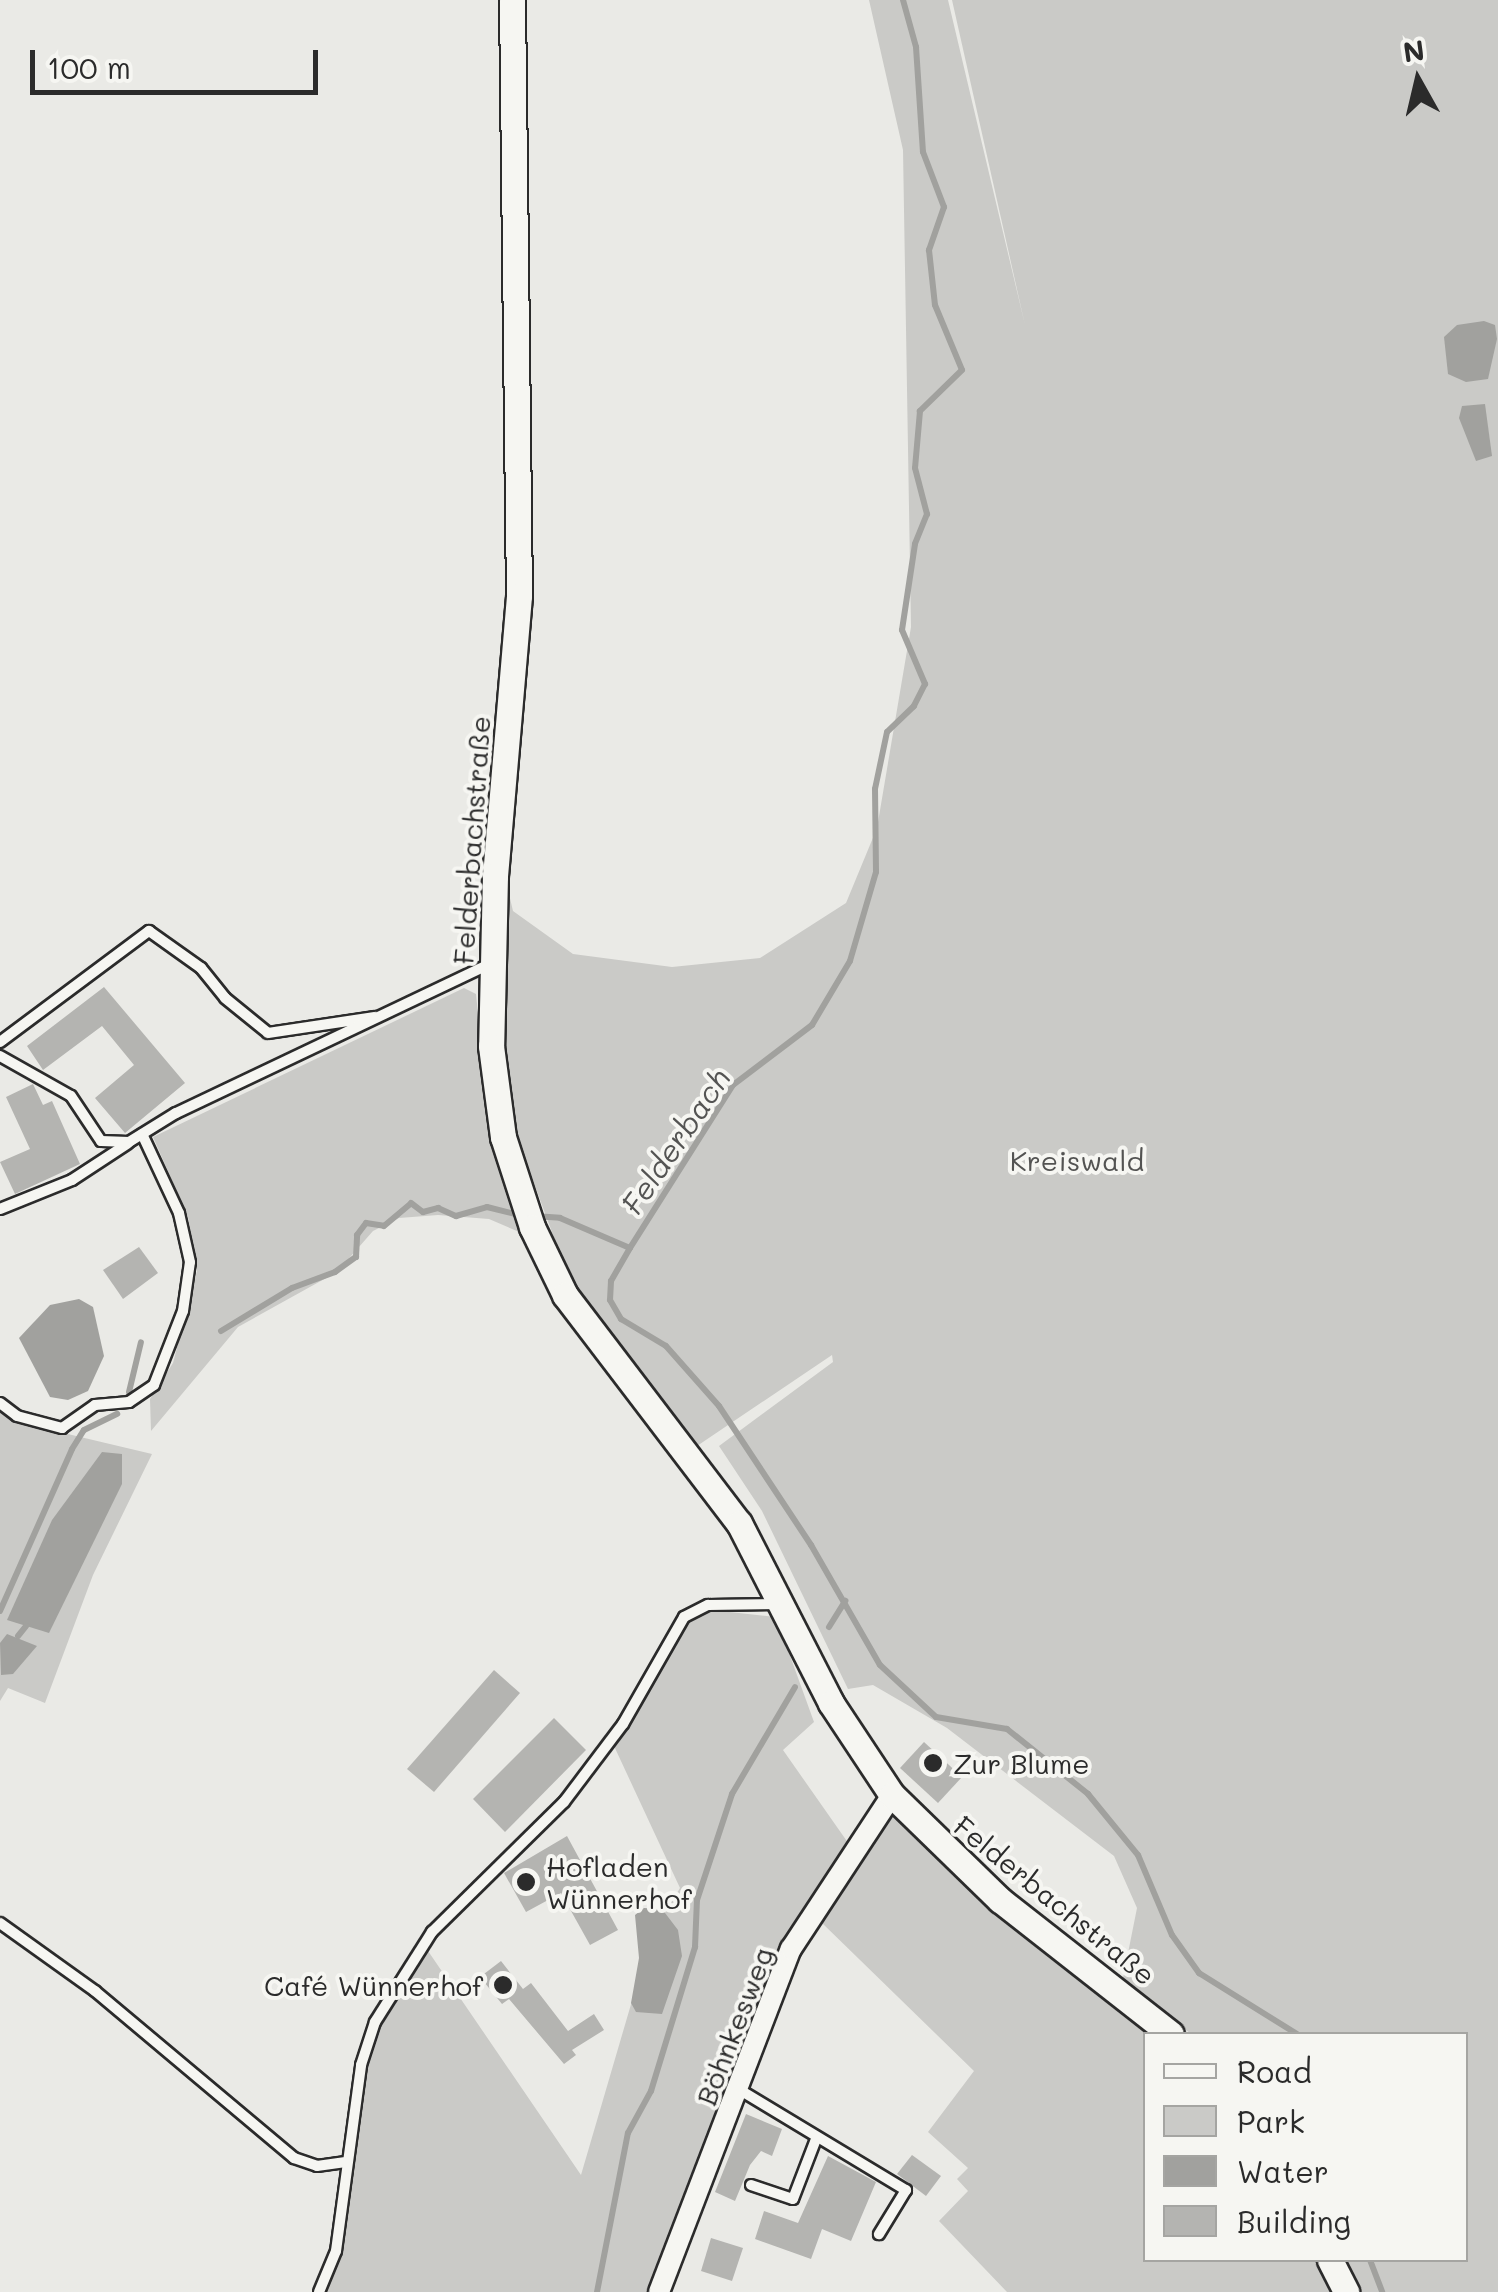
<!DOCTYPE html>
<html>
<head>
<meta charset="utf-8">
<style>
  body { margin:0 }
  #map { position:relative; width:1498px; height:2292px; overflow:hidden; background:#eaeae6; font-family:Mali,sans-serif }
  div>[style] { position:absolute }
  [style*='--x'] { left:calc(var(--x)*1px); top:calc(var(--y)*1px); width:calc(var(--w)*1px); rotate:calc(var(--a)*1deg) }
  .green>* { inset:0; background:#cacac7 }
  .water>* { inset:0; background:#a1a19e }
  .stream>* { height:6px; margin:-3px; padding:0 3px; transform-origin:3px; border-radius:3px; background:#a1a19e }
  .building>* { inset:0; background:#b4b4b1 }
  .roads { filter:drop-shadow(2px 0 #2b2b2b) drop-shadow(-2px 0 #2b2b2b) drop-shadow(0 2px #2b2b2b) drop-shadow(0 -2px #2b2b2b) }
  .service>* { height:10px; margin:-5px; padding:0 5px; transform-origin:5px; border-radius:5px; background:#f6f6f2 }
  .minor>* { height:20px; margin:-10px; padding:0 10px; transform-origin:10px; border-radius:10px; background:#f6f6f2 }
  .tertiary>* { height:25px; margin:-12.5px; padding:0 12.5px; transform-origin:12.5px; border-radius:12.5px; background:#f6f6f2 }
  .dots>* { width:28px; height:28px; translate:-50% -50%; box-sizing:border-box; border:5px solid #f6f6f2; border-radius:50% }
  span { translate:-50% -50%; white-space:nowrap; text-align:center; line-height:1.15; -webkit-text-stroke:8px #f6f6f2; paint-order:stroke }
  .street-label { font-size:28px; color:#2b2b2b }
  .park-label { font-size:28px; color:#535352 }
  .poi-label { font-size:28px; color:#2b2b2b }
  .left { translate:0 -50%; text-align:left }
  .right { translate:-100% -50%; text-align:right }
  .water-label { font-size:30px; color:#545453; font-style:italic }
  .legend { position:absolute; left:1143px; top:2032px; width:325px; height:230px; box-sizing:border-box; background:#f6f6f2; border:2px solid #a5a5a2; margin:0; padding:12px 18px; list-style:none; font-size:30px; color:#2b2b2b }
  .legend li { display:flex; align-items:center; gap:20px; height:50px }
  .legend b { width:50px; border:2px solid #a5a5a2 }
  .north { position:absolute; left:1368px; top:30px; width:100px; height:100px; -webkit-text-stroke:8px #f6f6f2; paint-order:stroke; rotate:352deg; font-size:28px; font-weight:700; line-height:40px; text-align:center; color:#2b2b2b }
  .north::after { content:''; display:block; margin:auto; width:35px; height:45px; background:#2b2b2b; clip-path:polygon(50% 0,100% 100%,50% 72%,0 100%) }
  .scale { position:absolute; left:30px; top:50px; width:288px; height:45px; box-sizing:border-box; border:5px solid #2b2b2b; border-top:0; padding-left:12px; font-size:30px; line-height:35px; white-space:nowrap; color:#2b2b2b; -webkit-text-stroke:8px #f6f6f2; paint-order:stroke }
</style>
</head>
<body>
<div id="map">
  <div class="green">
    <i style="clip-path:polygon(869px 0,948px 0,1025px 325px,952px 0,1498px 0,1498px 2292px,1355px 2292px,1341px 2260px,1466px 2260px,1466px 2034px,1191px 2034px,1123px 1978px,1137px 1908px,1114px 1856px,947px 1728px,873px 1685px,848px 1689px,762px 1511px,719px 1446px,833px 1362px,832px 1355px,697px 1446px,576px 1297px,515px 1132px,501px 1050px,504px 873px,513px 911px,573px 954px,672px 967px,760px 958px,846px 903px,877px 828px,911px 627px,903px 150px)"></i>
    <i style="clip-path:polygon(464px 988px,476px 994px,486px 1090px,524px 1234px,489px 1219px,438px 1215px,399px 1218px,373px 1231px,337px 1272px,238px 1327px,151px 1431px,150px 1399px,173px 1363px,197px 1271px,188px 1217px,153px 1137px)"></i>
    <i style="clip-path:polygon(0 1411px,13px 1421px,152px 1454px,93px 1575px,45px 1703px,8px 1688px,0 1701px)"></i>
    <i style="clip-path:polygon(711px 1610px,776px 1617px,814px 1722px,783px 1750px,851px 1847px,787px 1949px,651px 2292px,325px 2292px,347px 2222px,365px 2065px,383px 2019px,426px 1948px,581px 2175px,651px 1936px,680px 1888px,614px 1746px,690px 1618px)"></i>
    <i style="clip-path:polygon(891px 1815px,1016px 1926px,1158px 2034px,1146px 2034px,1146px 2260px,1316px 2260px,1331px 2292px,1007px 2292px,939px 2221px,968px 2191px,957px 2179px,968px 2168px,928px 2132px,974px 2071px,821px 1922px)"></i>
  </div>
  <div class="water">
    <i style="clip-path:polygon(1484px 321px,1495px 325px,1497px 339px,1488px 379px,1466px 382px,1448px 374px,1444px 337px,1457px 325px)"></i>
    <i style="clip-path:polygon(1485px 404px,1492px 456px,1476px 461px,1459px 418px,1462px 406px)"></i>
    <i style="clip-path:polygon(79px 1299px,93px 1307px,104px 1356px,88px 1391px,68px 1400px,50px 1397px,19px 1338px,50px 1305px)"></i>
    <i style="clip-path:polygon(102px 1452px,122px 1454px,122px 1484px,49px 1633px,7px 1620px,52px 1520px)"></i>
    <i style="clip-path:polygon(7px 1634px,37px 1646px,13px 1674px,1px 1675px,0 1643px)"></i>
    <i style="clip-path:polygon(644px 1908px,662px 1909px,678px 1930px,682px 1956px,662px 2014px,636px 2012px,631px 2003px,639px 1958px,635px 1915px)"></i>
  </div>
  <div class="stream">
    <i style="--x:903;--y:0;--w:49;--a:74.5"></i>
    <i style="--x:916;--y:47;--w:105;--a:86.2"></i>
    <i style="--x:923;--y:152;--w:59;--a:69.1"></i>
    <i style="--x:944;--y:207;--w:46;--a:109.2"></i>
    <i style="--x:929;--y:250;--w:55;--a:83.8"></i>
    <i style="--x:935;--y:305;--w:70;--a:67.4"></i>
    <i style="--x:962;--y:370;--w:59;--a:135.7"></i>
    <i style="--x:920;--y:411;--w:57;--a:95"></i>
    <i style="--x:915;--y:468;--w:48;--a:75.4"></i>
    <i style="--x:927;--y:514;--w:32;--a:112"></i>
    <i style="--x:915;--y:544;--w:87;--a:98.6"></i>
    <i style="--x:902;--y:630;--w:59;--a:66.9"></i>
    <i style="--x:925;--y:684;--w:25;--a:117"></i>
    <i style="--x:914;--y:706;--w:37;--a:136"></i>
    <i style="--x:887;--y:732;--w:58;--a:101.9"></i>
    <i style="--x:875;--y:789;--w:83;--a:89.3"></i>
    <i style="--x:876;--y:872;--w:93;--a:106.3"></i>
    <i style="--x:850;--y:961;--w:74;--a:120.7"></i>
    <i style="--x:812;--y:1025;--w:99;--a:142.8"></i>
    <i style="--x:733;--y:1085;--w:193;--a:122.3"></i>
    <i style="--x:630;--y:1248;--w:38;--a:120"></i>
    <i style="--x:611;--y:1281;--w:19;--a:93"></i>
    <i style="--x:610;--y:1300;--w:22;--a:60"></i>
    <i style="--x:621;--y:1319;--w:52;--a:31"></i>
    <i style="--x:666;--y:1346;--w:80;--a:48.5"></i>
    <i style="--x:719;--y:1406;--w:167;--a:56.5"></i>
    <i style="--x:811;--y:1545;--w:138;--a:60.1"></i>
    <i style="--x:880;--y:1665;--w:76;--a:42.9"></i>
    <i style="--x:936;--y:1717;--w:72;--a:9.6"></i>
    <i style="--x:1007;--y:1729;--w:104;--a:38.7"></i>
    <i style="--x:1088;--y:1794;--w:79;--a:50.7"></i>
    <i style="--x:1138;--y:1855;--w:87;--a:67"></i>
    <i style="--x:1172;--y:1935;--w:47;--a:54.6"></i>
    <i style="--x:1199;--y:1973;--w:115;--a:31.9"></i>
    <i style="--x:534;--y:1216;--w:26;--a:4"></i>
    <i style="--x:560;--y:1218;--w:76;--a:23.2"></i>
    <i style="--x:221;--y:1331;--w:83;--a:-31.2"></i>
    <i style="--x:292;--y:1288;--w:46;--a:-20.4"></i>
    <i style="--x:335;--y:1272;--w:26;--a:-36"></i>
    <i style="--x:356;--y:1257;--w:22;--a:-87"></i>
    <i style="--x:357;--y:1235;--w:15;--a:-53"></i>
    <i style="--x:366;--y:1223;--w:18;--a:9"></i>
    <i style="--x:384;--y:1226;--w:35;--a:-40"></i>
    <i style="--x:411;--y:1203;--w:15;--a:37"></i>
    <i style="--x:423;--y:1212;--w:16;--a:-15"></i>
    <i style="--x:438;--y:1208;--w:20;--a:24"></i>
    <i style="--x:456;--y:1216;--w:32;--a:-16"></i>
    <i style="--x:487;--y:1207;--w:36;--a:14"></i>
    <i style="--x:129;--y:1392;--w:51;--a:-76.5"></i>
    <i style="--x:0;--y:1611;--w:177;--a:-66"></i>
    <i style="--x:72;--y:1449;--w:22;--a:-58"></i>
    <i style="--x:84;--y:1430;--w:37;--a:-26"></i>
    <i style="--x:829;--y:1627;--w:31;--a:-58"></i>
    <i style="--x:18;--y:1636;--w:13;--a:-51"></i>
    <i style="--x:1370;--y:2260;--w:34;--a:69"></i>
    <i style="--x:597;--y:2292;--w:162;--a:-79"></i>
    <i style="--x:628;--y:2133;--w:48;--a:-61.3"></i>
    <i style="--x:651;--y:2091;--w:151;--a:-73"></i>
    <i style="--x:695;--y:1947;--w:47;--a:-87.6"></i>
    <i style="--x:697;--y:1900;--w:112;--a:-71.7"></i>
    <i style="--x:732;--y:1794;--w:124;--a:-59.5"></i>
  </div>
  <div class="building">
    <i style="clip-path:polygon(104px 987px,185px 1083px,125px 1133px,95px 1098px,134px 1065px,102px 1026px,43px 1070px,27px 1046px)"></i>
    <i style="clip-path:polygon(33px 1084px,43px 1105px,52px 1101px,80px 1164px,15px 1194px,0 1162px,30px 1149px,6px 1097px)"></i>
    <i style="clip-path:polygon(139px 1247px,158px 1273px,123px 1299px,103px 1270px)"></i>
    <i style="clip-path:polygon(494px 1670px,520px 1693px,434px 1792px,407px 1769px)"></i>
    <i style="clip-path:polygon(554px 1718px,586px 1750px,505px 1832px,473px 1799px)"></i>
    <i style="clip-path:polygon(924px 1742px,962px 1777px,938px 1803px,900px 1768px)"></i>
    <i style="clip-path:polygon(567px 1836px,618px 1930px,590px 1945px,561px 1893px,526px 1912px,504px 1873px)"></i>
    <i style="clip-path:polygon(501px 1961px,523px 1989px,531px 1983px,568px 2031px,594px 2014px,604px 2030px,572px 2050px,576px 2055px,564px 2064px,509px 1999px,502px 2004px,480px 1977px)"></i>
    <i style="clip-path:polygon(746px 2114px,782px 2129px,772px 2156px,761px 2151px,750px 2165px,735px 2201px,715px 2192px)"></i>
    <i style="clip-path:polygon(912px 2155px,941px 2176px,926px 2196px,897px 2174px)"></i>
    <i style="clip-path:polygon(828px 2156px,876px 2182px,851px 2241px,822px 2229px,811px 2259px,755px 2239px,764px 2211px,798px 2223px)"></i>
    <i style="clip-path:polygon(711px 2238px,743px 2248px,732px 2281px,701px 2271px)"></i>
  </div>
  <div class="roads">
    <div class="service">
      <i style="--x:0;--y:1042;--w:186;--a:-36.7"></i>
      <i style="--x:149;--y:931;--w:64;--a:35.4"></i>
      <i style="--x:201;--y:968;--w:38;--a:51"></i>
      <i style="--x:225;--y:998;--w:55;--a:39.1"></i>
      <i style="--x:268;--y:1033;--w:108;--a:-8.5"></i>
      <i style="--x:0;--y:1056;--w:81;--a:29.4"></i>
      <i style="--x:71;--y:1096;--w:54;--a:56.3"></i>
      <i style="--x:101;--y:1141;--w:28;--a:2"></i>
      <i style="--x:129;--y:1142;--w:55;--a:-31.7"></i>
      <i style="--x:176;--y:1113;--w:348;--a:-25.4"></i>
      <i style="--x:0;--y:1209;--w:78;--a:-21.9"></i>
      <i style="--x:72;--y:1180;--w:66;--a:-33.2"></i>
      <i style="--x:0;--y:1403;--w:21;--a:37"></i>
      <i style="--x:17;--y:1416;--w:47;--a:14.9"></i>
      <i style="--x:62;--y:1428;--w:40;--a:-34.9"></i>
      <i style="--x:95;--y:1405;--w:34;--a:-5"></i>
      <i style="--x:129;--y:1402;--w:30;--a:-34"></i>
      <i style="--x:154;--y:1385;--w:79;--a:-68.6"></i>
      <i style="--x:183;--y:1311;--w:49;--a:-81.9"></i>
      <i style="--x:190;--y:1262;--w:50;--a:-102.7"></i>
      <i style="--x:179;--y:1213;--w:87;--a:-115.1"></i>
      <i style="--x:0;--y:1923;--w:117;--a:35.6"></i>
      <i style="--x:95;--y:1991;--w:260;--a:40"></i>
      <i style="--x:294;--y:2158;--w:24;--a:19"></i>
      <i style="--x:317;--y:2166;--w:27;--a:-8"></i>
      <i style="--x:740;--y:2090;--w:194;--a:31.1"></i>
      <i style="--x:906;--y:2190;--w:52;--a:121.5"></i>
      <i style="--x:751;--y:2185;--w:44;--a:18.4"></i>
      <i style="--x:793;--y:2199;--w:64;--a:-69"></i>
      <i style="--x:319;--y:2292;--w:44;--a:-67.5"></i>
      <i style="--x:336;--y:2251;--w:188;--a:-82.3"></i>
      <i style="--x:361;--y:2065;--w:45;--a:-72"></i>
      <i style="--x:375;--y:2022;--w:107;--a:-57.7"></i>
      <i style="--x:432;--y:1932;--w:185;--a:-44.6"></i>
      <i style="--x:564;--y:1802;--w:98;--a:-52.9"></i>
      <i style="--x:623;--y:1724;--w:123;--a:-60.3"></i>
      <i style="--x:684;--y:1617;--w:27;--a:-27"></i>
      <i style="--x:708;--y:1605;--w:70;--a:-0.8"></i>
    </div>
    <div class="minor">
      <i style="--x:659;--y:2292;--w:368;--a:-69"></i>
      <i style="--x:791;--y:1949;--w:184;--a:-56.7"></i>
    </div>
    <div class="tertiary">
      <i style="--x:512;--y:0;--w:596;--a:89.33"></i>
      <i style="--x:519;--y:596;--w:281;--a:94.9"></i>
      <i style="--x:495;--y:876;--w:170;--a:91.3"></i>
      <i style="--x:491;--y:1046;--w:92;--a:82.5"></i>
      <i style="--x:503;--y:1137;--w:95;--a:72.1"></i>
      <i style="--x:532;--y:1227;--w:76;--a:64.1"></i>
      <i style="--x:565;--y:1295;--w:287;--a:52.7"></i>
      <i style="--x:739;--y:1523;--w:202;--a:62.9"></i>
      <i style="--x:831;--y:1703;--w:110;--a:56.5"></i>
      <i style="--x:892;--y:1795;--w:151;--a:44.2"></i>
      <i style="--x:1000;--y:1900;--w:217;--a:38.1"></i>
      <i style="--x:1330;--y:2260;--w:36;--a:63"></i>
    </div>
  </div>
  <div class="dots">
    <i style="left:933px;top:1763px;background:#2b2b2b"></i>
    <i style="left:526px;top:1882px;background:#2b2b2b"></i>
    <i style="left:503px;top:1985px;background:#2b2b2b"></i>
  </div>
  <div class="street-label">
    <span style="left:471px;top:840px;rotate:-86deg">Felderbachstraße</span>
    <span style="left:1055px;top:1900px;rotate:39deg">Felderbachstraße</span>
    <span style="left:734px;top:2026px;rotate:-69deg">Böhnkesweg</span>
  </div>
  <div class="park-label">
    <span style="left:1077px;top:1160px">Kreiswald</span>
  </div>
  <div class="poi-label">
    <span class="left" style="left:953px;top:1763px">Zur Blume</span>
    <span class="left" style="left:546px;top:1882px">Hofladen<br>Wünnerhof</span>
    <span class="right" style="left:483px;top:1985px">Café Wünnerhof</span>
  </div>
  <div class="water-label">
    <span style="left:675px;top:1141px;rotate:-56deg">Felderbach</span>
  </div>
  <ul class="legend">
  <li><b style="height:12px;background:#f6f6f2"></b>Road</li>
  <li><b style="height:28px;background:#cacac7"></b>Park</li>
  <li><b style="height:28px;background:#a1a19e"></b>Water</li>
  <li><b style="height:28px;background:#b4b4b1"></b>Building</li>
  </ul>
  <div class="north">N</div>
  <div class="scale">100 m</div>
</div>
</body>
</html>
